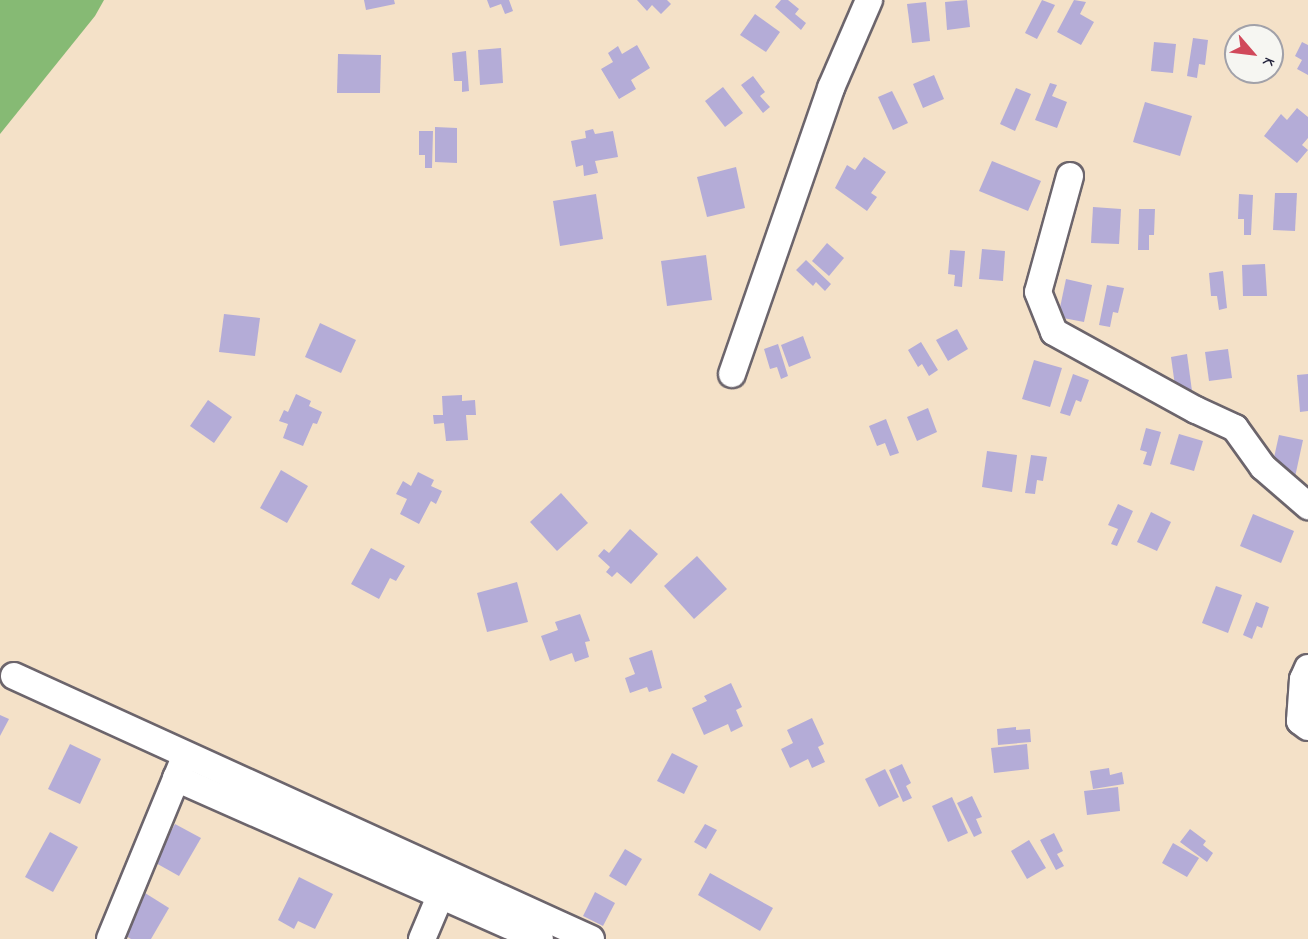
<!DOCTYPE html>
<html>
<head>
<meta charset="utf-8">
<style>
  body { margin:0 }
  #map { position:relative; width:1308px; height:939px; overflow:hidden; background:#f4e1c8; font-family:"Indie Flower",sans-serif }
  div>[style] { position:absolute }
  [style*='--x'] { left:calc(var(--x)*1px); top:calc(var(--y)*1px); width:calc(var(--w)*1px); rotate:calc(var(--a)*1deg) }
  .forest>* { inset:0; background:#86ba74 }
  .building>* { inset:0; background:#b4acd7 }
  .roads { filter:drop-shadow(2px 0 #6c656c) drop-shadow(-2px 0 #6c656c) drop-shadow(0 2px #6c656c) drop-shadow(0 -2px #6c656c) }
  .minor>* { height:26px; margin:-13px; padding:0 13px; transform-origin:13px; border-radius:13px; background:#fff }
  span { translate:-50% -50%; white-space:nowrap; text-align:center; line-height:1.15; -webkit-text-stroke:4.5px #f6f6f2; paint-order:stroke }
  .north { position:absolute; left:1224px; top:24px; width:60px; height:60px; box-sizing:border-box; background:#f6f6f2; border:2px solid #a1a1a9; border-radius:50%; rotate:118deg; font-size:16px; font-weight:700; line-height:24px; text-align:center; color:#22223b }
  .north::after { content:''; display:block; margin:auto; width:21px; height:27px; background:#d1495b; clip-path:polygon(50% 0,100% 100%,50% 72%,0 100%) }
</style>
</head>
<body>
<div id="map">
  <div class="forest">
    <i style="clip-path:polygon(0 0,104px 0,95px 16px,0 134px)"></i>
  </div>
  <div class="building">
    <i style="clip-path:polygon(364px 0,394px 0,395px 4px,366px 10px)"></i>
    <i style="clip-path:polygon(487px 0,509px 0,513px 11px,505px 14px,501px 4px,490px 8px)"></i>
    <i style="clip-path:polygon(637px 0,667px 0,671px 4px,661px 14px,652px 5px,647px 11px)"></i>
    <i style="clip-path:polygon(781px 0,788px 0,799px 9px,795px 14px,806px 23px,801px 30px,775px 7px)"></i>
    <i style="clip-path:polygon(967px 0,970px 27px,947px 30px,945px 2px)"></i>
    <i style="clip-path:polygon(1042px 0,1055px 5px,1037px 39px,1025px 33px)"></i>
    <i style="clip-path:polygon(1074px 0,1086px 2px,1080px 14px,1094px 22px,1081px 45px,1057px 32px)"></i>
    <i style="clip-path:polygon(926px 2px,930px 41px,912px 43px,907px 4px)"></i>
    <i style="clip-path:polygon(755px 14px,780px 32px,766px 52px,740px 35px)"></i>
    <i style="clip-path:polygon(1193px 38px,1208px 40px,1205px 65px,1199px 64px,1197px 78px,1187px 76px)"></i>
    <i style="clip-path:polygon(1154px 42px,1176px 44px,1173px 73px,1151px 71px)"></i>
    <i style="clip-path:polygon(1302px 42px,1308px 45px,1308px 75px,1297px 69px,1302px 60px,1295px 56px)"></i>
    <i style="clip-path:polygon(637px 45px,650px 68px,631px 80px,636px 89px,619px 99px,601px 69px,613px 62px,608px 53px,618px 46px,622px 54px)"></i>
    <i style="clip-path:polygon(501px 48px,503px 83px,480px 85px,478px 50px)"></i>
    <i style="clip-path:polygon(466px 51px,469px 91px,462px 92px,462px 81px,454px 81px,452px 53px)"></i>
    <i style="clip-path:polygon(338px 54px,381px 55px,380px 93px,337px 93px)"></i>
    <i style="clip-path:polygon(934px 75px,944px 99px,923px 108px,913px 84px)"></i>
    <i style="clip-path:polygon(753px 76px,765px 92px,760px 96px,770px 107px,763px 113px,741px 85px)"></i>
    <i style="clip-path:polygon(1050px 83px,1057px 85px,1052px 96px,1067px 102px,1057px 128px,1035px 120px)"></i>
    <i style="clip-path:polygon(723px 87px,743px 113px,725px 127px,705px 101px)"></i>
    <i style="clip-path:polygon(1016px 88px,1031px 94px,1015px 131px,1000px 124px)"></i>
    <i style="clip-path:polygon(892px 91px,908px 123px,893px 130px,878px 97px)"></i>
    <i style="clip-path:polygon(1145px 102px,1192px 116px,1180px 156px,1133px 142px)"></i>
    <i style="clip-path:polygon(1297px 108px,1308px 117px,1308px 138px,1302px 145px,1308px 150px,1297px 163px,1264px 136px,1281px 114px,1287px 120px)"></i>
    <i style="clip-path:polygon(435px 127px,457px 128px,457px 163px,435px 162px)"></i>
    <i style="clip-path:polygon(593px 129px,595px 134px,613px 131px,618px 157px,595px 161px,598px 173px,584px 176px,583px 165px,576px 167px,571px 141px,586px 138px,585px 131px)"></i>
    <i style="clip-path:polygon(419px 131px,433px 131px,432px 168px,425px 168px,425px 155px,419px 155px)"></i>
    <i style="clip-path:polygon(864px 157px,886px 172px,871px 193px,877px 197px,867px 211px,835px 188px,847px 165px,855px 170px)"></i>
    <i style="clip-path:polygon(992px 161px,1041px 181px,1028px 211px,979px 191px)"></i>
    <i style="clip-path:polygon(736px 167px,745px 208px,707px 217px,697px 177px)"></i>
    <i style="clip-path:polygon(1275px 193px,1297px 193px,1295px 231px,1273px 230px)"></i>
    <i style="clip-path:polygon(596px 194px,603px 239px,560px 246px,553px 201px)"></i>
    <i style="clip-path:polygon(1239px 194px,1253px 195px,1251px 235px,1244px 235px,1244px 219px,1238px 219px)"></i>
    <i style="clip-path:polygon(1093px 207px,1121px 209px,1119px 244px,1091px 243px)"></i>
    <i style="clip-path:polygon(1139px 209px,1155px 209px,1154px 235px,1149px 235px,1149px 250px,1138px 250px)"></i>
    <i style="clip-path:polygon(827px 243px,844px 258px,829px 276px,812px 261px)"></i>
    <i style="clip-path:polygon(982px 249px,1005px 251px,1003px 281px,979px 279px)"></i>
    <i style="clip-path:polygon(950px 250px,965px 251px,962px 287px,954px 286px,955px 275px,948px 274px)"></i>
    <i style="clip-path:polygon(706px 255px,712px 300px,667px 306px,661px 261px)"></i>
    <i style="clip-path:polygon(806px 260px,831px 284px,825px 291px,816px 282px,813px 286px,796px 270px)"></i>
    <i style="clip-path:polygon(1265px 264px,1267px 296px,1243px 296px,1242px 265px)"></i>
    <i style="clip-path:polygon(1223px 271px,1227px 308px,1219px 310px,1217px 296px,1211px 296px,1209px 273px)"></i>
    <i style="clip-path:polygon(1066px 279px,1092px 285px,1084px 322px,1058px 317px)"></i>
    <i style="clip-path:polygon(1107px 285px,1124px 288px,1118px 313px,1113px 312px,1110px 327px,1099px 325px)"></i>
    <i style="clip-path:polygon(224px 314px,260px 318px,255px 356px,219px 352px)"></i>
    <i style="clip-path:polygon(320px 323px,356px 340px,341px 373px,305px 357px)"></i>
    <i style="clip-path:polygon(957px 329px,968px 349px,948px 361px,936px 340px)"></i>
    <i style="clip-path:polygon(803px 336px,811px 358px,789px 367px,781px 345px)"></i>
    <i style="clip-path:polygon(921px 342px,938px 370px,929px 376px,922px 364px,918px 367px,908px 350px)"></i>
    <i style="clip-path:polygon(778px 344px,788px 376px,781px 379px,777px 367px,770px 369px,764px 349px)"></i>
    <i style="clip-path:polygon(1228px 349px,1232px 378px,1209px 381px,1205px 352px)"></i>
    <i style="clip-path:polygon(1187px 354px,1192px 391px,1176px 393px,1171px 357px)"></i>
    <i style="clip-path:polygon(1034px 360px,1062px 368px,1050px 407px,1022px 399px)"></i>
    <i style="clip-path:polygon(1073px 374px,1089px 380px,1081px 402px,1076px 400px,1070px 416px,1060px 413px)"></i>
    <i style="clip-path:polygon(1308px 374px,1308px 411px,1300px 412px,1297px 375px)"></i>
    <i style="clip-path:polygon(296px 394px,311px 401px,309px 406px,322px 412px,317px 424px,313px 423px,303px 446px,283px 438px,288px 424px,279px 421px,284px 410px,288px 412px)"></i>
    <i style="clip-path:polygon(462px 395px,462px 401px,475px 400px,476px 415px,466px 415px,468px 440px,446px 441px,444px 423px,434px 424px,433px 415px,443px 415px,442px 396px)"></i>
    <i style="clip-path:polygon(208px 400px,232px 417px,214px 443px,190px 426px)"></i>
    <i style="clip-path:polygon(928px 408px,937px 432px,917px 441px,907px 417px)"></i>
    <i style="clip-path:polygon(886px 419px,899px 453px,890px 456px,885px 443px,877px 446px,869px 426px)"></i>
    <i style="clip-path:polygon(1146px 428px,1161px 432px,1151px 466px,1143px 464px,1147px 452px,1140px 450px)"></i>
    <i style="clip-path:polygon(1179px 434px,1203px 441px,1194px 471px,1170px 464px)"></i>
    <i style="clip-path:polygon(1279px 435px,1303px 440px,1295px 477px,1271px 471px)"></i>
    <i style="clip-path:polygon(987px 451px,1017px 455px,1012px 492px,982px 487px)"></i>
    <i style="clip-path:polygon(1031px 455px,1047px 457px,1043px 481px,1037px 480px,1035px 494px,1025px 493px)"></i>
    <i style="clip-path:polygon(281px 470px,308px 486px,287px 523px,260px 508px)"></i>
    <i style="clip-path:polygon(418px 472px,434px 480px,431px 486px,442px 491px,436px 504px,431px 501px,419px 524px,400px 514px,407px 499px,396px 494px,403px 481px,411px 486px)"></i>
    <i style="clip-path:polygon(561px 493px,588px 523px,557px 551px,530px 522px)"></i>
    <i style="clip-path:polygon(1118px 504px,1133px 511px,1117px 546px,1111px 544px,1118px 529px,1108px 525px)"></i>
    <i style="clip-path:polygon(1151px 512px,1171px 522px,1157px 551px,1137px 542px)"></i>
    <i style="clip-path:polygon(1253px 514px,1294px 531px,1281px 563px,1240px 546px)"></i>
    <i style="clip-path:polygon(630px 529px,658px 554px,631px 584px,617px 572px,612px 577px,606px 572px,610px 567px,598px 556px,604px 549px,609px 553px)"></i>
    <i style="clip-path:polygon(371px 548px,405px 566px,396px 581px,390px 578px,379px 599px,351px 584px)"></i>
    <i style="clip-path:polygon(697px 556px,727px 589px,694px 619px,664px 586px)"></i>
    <i style="clip-path:polygon(517px 582px,528px 622px,487px 632px,477px 593px)"></i>
    <i style="clip-path:polygon(1216px 586px,1242px 595px,1228px 633px,1202px 623px)"></i>
    <i style="clip-path:polygon(1256px 602px,1269px 607px,1262px 628px,1257px 626px,1252px 639px,1243px 635px)"></i>
    <i style="clip-path:polygon(580px 614px,590px 641px,585px 642px,589px 657px,575px 662px,572px 653px,550px 661px,541px 636px,558px 630px,555px 622px)"></i>
    <i style="clip-path:polygon(652px 650px,662px 688px,649px 692px,647px 687px,630px 693px,625px 678px,635px 674px,629px 658px)"></i>
    <i style="clip-path:polygon(731px 683px,742px 707px,736px 710px,743px 726px,731px 732px,728px 724px,704px 735px,692px 708px,707px 701px,704px 696px)"></i>
    <i style="clip-path:polygon(0 715px,9px 719px,0 736px)"></i>
    <i style="clip-path:polygon(812px 718px,824px 744px,818px 747px,825px 762px,812px 768px,808px 759px,790px 768px,781px 749px,793px 743px,787px 730px)"></i>
    <i style="clip-path:polygon(1016px 727px,1016px 730px,1030px 729px,1031px 742px,998px 745px,997px 729px)"></i>
    <i style="clip-path:polygon(70px 744px,101px 759px,80px 804px,48px 789px)"></i>
    <i style="clip-path:polygon(1027px 744px,1029px 769px,994px 773px,991px 748px)"></i>
    <i style="clip-path:polygon(672px 753px,698px 766px,684px 794px,657px 781px)"></i>
    <i style="clip-path:polygon(902px 764px,911px 783px,906px 786px,912px 798px,903px 802px,889px 770px)"></i>
    <i style="clip-path:polygon(1109px 768px,1110px 775px,1122px 772px,1124px 784px,1093px 789px,1090px 771px)"></i>
    <i style="clip-path:polygon(885px 769px,899px 797px,879px 807px,865px 779px)"></i>
    <i style="clip-path:polygon(1118px 787px,1120px 811px,1087px 815px,1084px 791px)"></i>
    <i style="clip-path:polygon(972px 796px,982px 817px,976px 819px,982px 833px,974px 837px,957px 803px)"></i>
    <i style="clip-path:polygon(952px 797px,968px 833px,948px 842px,932px 806px)"></i>
    <i style="clip-path:polygon(175px 824px,201px 838px,179px 876px,154px 862px)"></i>
    <i style="clip-path:polygon(705px 824px,717px 830px,706px 849px,694px 842px)"></i>
    <i style="clip-path:polygon(1190px 829px,1206px 841px,1203px 845px,1213px 853px,1207px 862px,1180px 842px)"></i>
    <i style="clip-path:polygon(50px 832px,78px 847px,53px 892px,25px 877px)"></i>
    <i style="clip-path:polygon(1054px 833px,1063px 851px,1057px 854px,1064px 866px,1056px 870px,1040px 840px)"></i>
    <i style="clip-path:polygon(1029px 840px,1046px 868px,1027px 879px,1011px 851px)"></i>
    <i style="clip-path:polygon(1173px 843px,1199px 858px,1187px 877px,1162px 863px)"></i>
    <i style="clip-path:polygon(625px 849px,642px 859px,626px 886px,609px 876px)"></i>
    <i style="clip-path:polygon(710px 873px,773px 908px,760px 931px,698px 895px)"></i>
    <i style="clip-path:polygon(299px 877px,333px 894px,315px 929px,298px 921px,294px 929px,278px 920px)"></i>
    <i style="clip-path:polygon(595px 892px,615px 903px,603px 926px,583px 916px)"></i>
    <i style="clip-path:polygon(145px 893px,169px 908px,151px 939px,131px 939px,121px 933px)"></i>
  </div>
  <div class="roads">
    <div class="minor">
      <i style="--x:1070;--y:176;--w:120;--a:105.4"></i>
      <i style="--x:1038;--y:292;--w:43;--a:68.2"></i>
      <i style="--x:1054;--y:332;--w:162;--a:28.8"></i>
      <i style="--x:1196;--y:410;--w:43;--a:24.8"></i>
      <i style="--x:1235;--y:428;--w:48;--a:54.3"></i>
      <i style="--x:1263;--y:467;--w:60;--a:40.9"></i>
      <i style="--x:732;--y:374;--w:303;--a:-70.9"></i>
      <i style="--x:831;--y:88;--w:96;--a:-66.6"></i>
      <i style="--x:1308;--y:668;--w:12;--a:114"></i>
      <i style="--x:1303;--y:679;--w:42;--a:94.1"></i>
      <i style="--x:1300;--y:721;--w:10;--a:37"></i>
      <i style="--x:14;--y:676;--w:634;--a:24.5"></i>
      <i style="--x:176;--y:778;--w:398;--a:23.9"></i>
      <i style="--x:110;--y:939;--w:189;--a:-67.6"></i>
      <i style="--x:422;--y:939;--w:49;--a:-67.1"></i>
    </div>
  </div>
  <div class="north">K</div>
</div>
</body>
</html>
